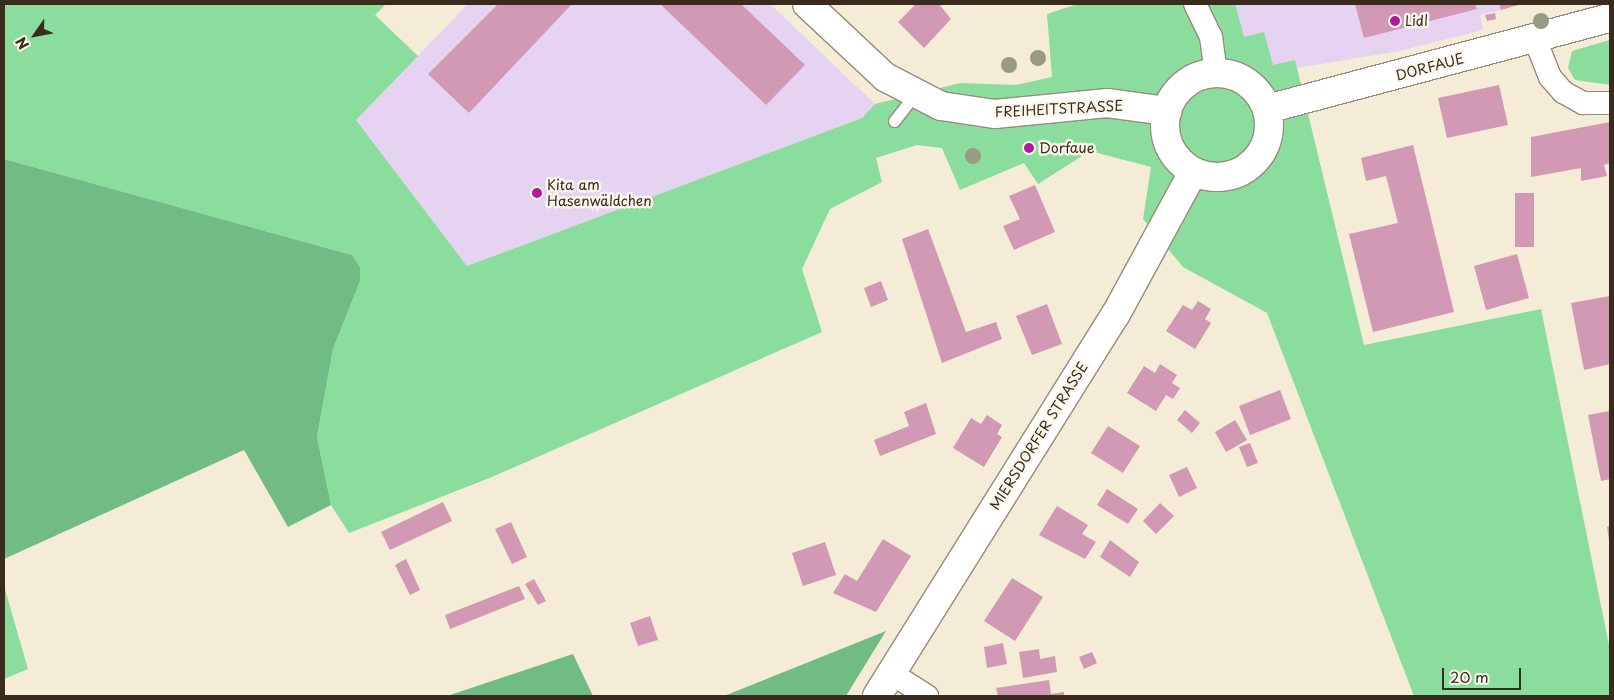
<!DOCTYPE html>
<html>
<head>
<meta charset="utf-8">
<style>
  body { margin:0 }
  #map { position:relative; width:1614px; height:700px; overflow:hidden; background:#f4ecd6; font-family:"Playpen Sans",sans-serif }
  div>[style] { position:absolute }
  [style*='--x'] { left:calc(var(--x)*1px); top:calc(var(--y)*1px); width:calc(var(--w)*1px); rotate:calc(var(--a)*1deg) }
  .built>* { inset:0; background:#e5d3f1 }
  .green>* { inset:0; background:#8bdd9d }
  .forest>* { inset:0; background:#70bc84 }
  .building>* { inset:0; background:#d199b3 }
  .roads { filter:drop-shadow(1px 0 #988b7a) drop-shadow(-1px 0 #988b7a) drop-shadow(0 1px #988b7a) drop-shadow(0 -1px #988b7a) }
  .service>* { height:11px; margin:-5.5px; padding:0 5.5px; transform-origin:5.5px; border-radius:5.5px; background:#fff }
  .minor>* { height:22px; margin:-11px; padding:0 11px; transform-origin:11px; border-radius:11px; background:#fff }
  .tertiary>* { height:28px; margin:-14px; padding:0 14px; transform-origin:14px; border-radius:14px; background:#fff }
  .tertiary>.ring { margin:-14px; padding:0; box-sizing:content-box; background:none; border:28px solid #fff; border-radius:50% }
  .trees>* { width:16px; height:16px; margin:-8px; border-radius:50%; background:#999a82 }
  .dots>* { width:14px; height:14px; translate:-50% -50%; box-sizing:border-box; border:2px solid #fbf7ec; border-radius:50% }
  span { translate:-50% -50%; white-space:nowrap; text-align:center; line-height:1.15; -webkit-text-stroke:5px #fbf7ec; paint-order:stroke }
  .poi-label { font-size:14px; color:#3b2a1e }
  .left { translate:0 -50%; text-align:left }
  .street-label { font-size:14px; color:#3b2a1e }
  .frame { position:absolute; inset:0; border:5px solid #3b2a1e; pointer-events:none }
  .north { position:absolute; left:10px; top:10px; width:50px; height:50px; -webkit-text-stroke:4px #fbf7ec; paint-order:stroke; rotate:237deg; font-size:14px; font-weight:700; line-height:20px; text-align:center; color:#3b2a1e }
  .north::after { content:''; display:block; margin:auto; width:18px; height:22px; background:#3b2a1e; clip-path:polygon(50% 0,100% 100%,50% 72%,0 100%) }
  .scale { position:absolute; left:1442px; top:668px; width:79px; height:22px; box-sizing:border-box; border:2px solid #3b2a1e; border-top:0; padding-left:6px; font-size:15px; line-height:18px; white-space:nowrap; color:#3b2a1e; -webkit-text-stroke:4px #fbf7ec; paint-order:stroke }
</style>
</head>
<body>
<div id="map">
  <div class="built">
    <i style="clip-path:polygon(468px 4px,770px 4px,875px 104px,862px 118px,467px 266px,356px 120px)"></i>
    <i style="clip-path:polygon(1225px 4px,1499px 4px,1501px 10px,1480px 15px,1483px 30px,1399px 51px,1291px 69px,1274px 67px,1243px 38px)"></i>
  </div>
  <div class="green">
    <i style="clip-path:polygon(4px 4px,386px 4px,375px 15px,418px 56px,356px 120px,467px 266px,862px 118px,875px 104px,960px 83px,1016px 85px,1052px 77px,1047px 14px,1078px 4px,1235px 4px,1244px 37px,1264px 32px,1273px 65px,1295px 60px,1364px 345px,1541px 309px,1610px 650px,1610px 696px,1414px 696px,1267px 313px,1183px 267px,1143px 219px,1151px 167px,1090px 151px,1038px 184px,1024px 163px,960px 190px,942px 148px,917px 145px,876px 158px,882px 182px,830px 209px,802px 269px,822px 332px,492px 477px,349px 533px,331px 505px,317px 437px,333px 349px,360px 281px,360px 267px,352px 255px,4px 159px)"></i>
    <i style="clip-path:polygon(1610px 40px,1610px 85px,1575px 80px,1568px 68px,1572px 51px)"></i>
    <i style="clip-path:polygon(4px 586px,28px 669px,4px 679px)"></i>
  </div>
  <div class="forest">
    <i style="clip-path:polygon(4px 159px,352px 255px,360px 267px,360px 281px,333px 349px,317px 437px,331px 505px,288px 527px,244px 450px,4px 559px)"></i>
    <i style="clip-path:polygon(886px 631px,846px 696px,724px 696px)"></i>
    <i style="clip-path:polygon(573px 654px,593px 696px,448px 696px,453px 694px)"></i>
  </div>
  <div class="building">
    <i style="clip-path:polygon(498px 4px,572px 4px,469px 113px,428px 74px)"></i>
    <i style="clip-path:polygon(660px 4px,741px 4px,805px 65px,766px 105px)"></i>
    <i style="clip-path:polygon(916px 4px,939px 4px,951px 19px,924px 48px,898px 22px)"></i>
    <i style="clip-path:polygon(1355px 4px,1475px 4px,1477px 9px,1364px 38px)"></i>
    <i style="clip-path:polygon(1499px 4px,1522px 4px,1501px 10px)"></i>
    <i style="clip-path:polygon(1495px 13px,1496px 19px,1487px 21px,1485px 15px)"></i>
    <i style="clip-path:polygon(1499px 85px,1508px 125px,1447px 138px,1438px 98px)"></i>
    <i style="clip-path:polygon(1610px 122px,1610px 163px,1604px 165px,1607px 176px,1581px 181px,1581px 168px,1531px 177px,1531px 137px)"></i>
    <i style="clip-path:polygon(1413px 145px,1454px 312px,1373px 332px,1349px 234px,1398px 223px,1386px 176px,1366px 181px,1361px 158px)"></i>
    <i style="clip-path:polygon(1035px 185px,1055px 232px,1014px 250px,1003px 226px,1020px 219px,1009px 196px)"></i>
    <i style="clip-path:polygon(1515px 193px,1534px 193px,1534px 247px,1515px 247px)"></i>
    <i style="clip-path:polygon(928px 229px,966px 332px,996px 322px,1002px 339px,942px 363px,902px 239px)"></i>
    <i style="clip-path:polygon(1517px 254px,1529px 298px,1486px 310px,1474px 266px)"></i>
    <i style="clip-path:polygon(881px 281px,888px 300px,871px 307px,864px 288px)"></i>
    <i style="clip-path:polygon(1610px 296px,1610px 364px,1584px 370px,1571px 303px)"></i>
    <i style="clip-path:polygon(1198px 301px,1211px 309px,1205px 319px,1211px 323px,1195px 349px,1166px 331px,1183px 305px,1192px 310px)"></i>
    <i style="clip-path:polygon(1047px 304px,1062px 344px,1032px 355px,1016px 316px)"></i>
    <i style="clip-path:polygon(1160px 364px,1177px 375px,1172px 383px,1180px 388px,1173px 399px,1166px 395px,1156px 411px,1127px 393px,1144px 366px,1155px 373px)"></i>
    <i style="clip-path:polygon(1280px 390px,1291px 419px,1250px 435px,1239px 406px)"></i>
    <i style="clip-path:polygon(926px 403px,936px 434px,880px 456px,874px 440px,909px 426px,904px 412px)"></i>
    <i style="clip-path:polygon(1185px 410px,1200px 423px,1192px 433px,1177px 420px)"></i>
    <i style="clip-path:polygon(1610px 411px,1610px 479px,1601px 481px,1588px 415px)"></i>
    <i style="clip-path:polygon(987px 415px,1002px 425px,997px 434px,1002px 437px,984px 467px,953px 448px,971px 418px,981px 424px)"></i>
    <i style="clip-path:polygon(1235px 420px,1247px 440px,1226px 452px,1215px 432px)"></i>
    <i style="clip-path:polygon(1108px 426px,1140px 446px,1123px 473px,1091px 453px)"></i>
    <i style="clip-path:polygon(1250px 443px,1258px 463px,1247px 467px,1239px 447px)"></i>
    <i style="clip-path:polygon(1187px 467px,1197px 488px,1179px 497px,1169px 475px)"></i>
    <i style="clip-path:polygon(1107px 489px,1138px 509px,1128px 524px,1097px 505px)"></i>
    <i style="clip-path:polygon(443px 502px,452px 521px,390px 550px,381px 532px)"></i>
    <i style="clip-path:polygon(1160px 503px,1174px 516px,1156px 534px,1143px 521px)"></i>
    <i style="clip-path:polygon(1057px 506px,1088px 525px,1082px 534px,1096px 542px,1085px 559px,1039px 535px)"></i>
    <i style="clip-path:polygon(511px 522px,527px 557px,512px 564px,495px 529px)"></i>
    <i style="clip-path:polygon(1610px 526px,1610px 540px,1609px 540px,1607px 527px)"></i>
    <i style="clip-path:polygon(883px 539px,911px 556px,876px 612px,833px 593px,845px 574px,857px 581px)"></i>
    <i style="clip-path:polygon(1110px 540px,1139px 562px,1130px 577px,1100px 557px)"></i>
    <i style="clip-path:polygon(825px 542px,836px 575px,803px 586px,792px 553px)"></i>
    <i style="clip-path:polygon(406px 559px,420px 590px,410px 595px,395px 565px)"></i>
    <i style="clip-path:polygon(1012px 578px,1043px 597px,1015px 641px,984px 621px)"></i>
    <i style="clip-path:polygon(534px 579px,546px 601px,538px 605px,525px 584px)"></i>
    <i style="clip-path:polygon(519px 586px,525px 599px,450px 629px,445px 615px)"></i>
    <i style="clip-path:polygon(650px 616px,658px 640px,638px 646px,630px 623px)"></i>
    <i style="clip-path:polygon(1003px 643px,1007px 664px,987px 668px,984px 647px)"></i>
    <i style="clip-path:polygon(1039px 649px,1040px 659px,1055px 656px,1057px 672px,1023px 678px,1019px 652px)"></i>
    <i style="clip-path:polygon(1092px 652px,1097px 663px,1084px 669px,1079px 657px)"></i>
    <i style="clip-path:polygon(1049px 680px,1051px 694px,1064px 692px,1064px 696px,998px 696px,996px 688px)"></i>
  </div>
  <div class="roads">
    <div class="service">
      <i style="--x:894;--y:121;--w:34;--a:-52"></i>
    </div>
    <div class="minor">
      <i style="--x:1195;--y:4;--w:37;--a:64"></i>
      <i style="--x:1211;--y:37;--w:36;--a:82"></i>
      <i style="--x:1535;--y:39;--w:41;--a:68.5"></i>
      <i style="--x:1550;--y:77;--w:20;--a:49"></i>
      <i style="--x:1563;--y:92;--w:23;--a:29"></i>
      <i style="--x:1583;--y:103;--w:27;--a:0"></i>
      <i style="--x:891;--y:673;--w:43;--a:32.6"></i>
    </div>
    <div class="tertiary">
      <i style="--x:807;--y:4;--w:107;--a:43.1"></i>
      <i style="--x:885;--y:77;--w:63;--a:27.4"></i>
      <i style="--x:941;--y:106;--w:55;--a:8.4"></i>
      <i style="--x:995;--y:114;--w:113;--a:-5.6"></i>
      <i style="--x:1107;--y:103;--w:61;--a:7.6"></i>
      <i class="ring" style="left:1165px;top:73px;width:76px;height:76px"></i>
      <i style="--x:1267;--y:109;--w:355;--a:-14.9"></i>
      <i style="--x:877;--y:696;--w:451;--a:-58"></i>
      <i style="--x:1116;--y:314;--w:162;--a:-61.5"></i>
    </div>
  </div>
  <div class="trees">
    <i style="left:1541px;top:21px"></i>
    <i style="left:1038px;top:58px"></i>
    <i style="left:1009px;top:65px"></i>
    <i style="left:973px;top:156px"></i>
  </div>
  <div class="dots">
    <i style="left:1395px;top:21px;background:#b5179e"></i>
    <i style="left:1029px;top:148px;background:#b5179e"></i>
    <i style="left:537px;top:193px;background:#b5179e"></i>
  </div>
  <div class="poi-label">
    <span class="left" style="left:1405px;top:21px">Lidl</span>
    <span class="left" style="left:1039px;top:148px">Dorfaue</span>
    <span class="left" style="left:547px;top:193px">Kita am<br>Hasenwäldchen</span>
  </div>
  <div class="street-label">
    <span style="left:1430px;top:67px;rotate:-15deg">DORFAUE</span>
    <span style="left:1059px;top:109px;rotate:-3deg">FREIHEITSTRASSE</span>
    <span style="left:1039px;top:436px;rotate:-58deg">MIERSDORFER STRASSE</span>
  </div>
  <div class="frame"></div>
  <div class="north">N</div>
  <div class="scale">20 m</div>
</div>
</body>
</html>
